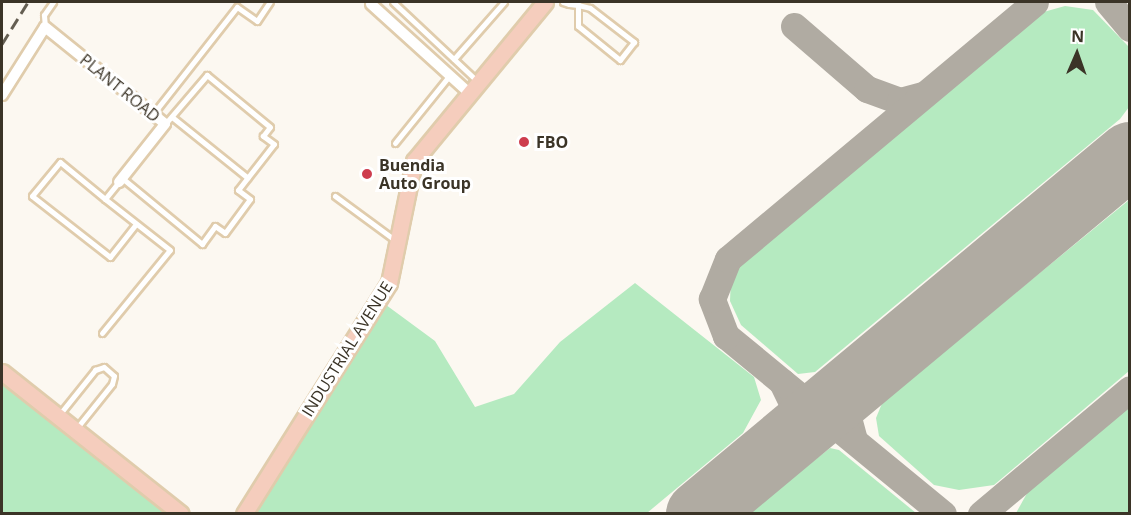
<!DOCTYPE html>
<html>
<head>
<meta charset="utf-8">
<style>
  body { margin:0 }
  #map { position:relative; width:1131px; height:515px; overflow:hidden; background:#fcf8f1; font-family:"Open Sans",sans-serif }
  div>[style] { position:absolute }
  [style*='--x'] { left:calc(var(--x)*1px); top:calc(var(--y)*1px); width:calc(var(--w)*1px); rotate:calc(var(--a)*1deg) }
  .green>* { inset:0; background:#b5eac0 }
  .taxiway>* { height:27px; margin:-13.5px; padding:0 13.5px; transform-origin:13.5px; border-radius:13.5px; background:#b0aba2 }
  .runway>* { height:66px; margin:-33px; padding:0 33px; transform-origin:33px; border-radius:33px; background:#b0aba2 }
  .roads { filter:drop-shadow(2px 0 #e0ccac) drop-shadow(-2px 0 #e0ccac) drop-shadow(0 2px #e0ccac) drop-shadow(0 -2px #e0ccac) }
  .lane>* { height:5px; margin:-2.5px; padding:0 2.5px; transform-origin:2.5px; border-radius:2.5px; background:#fff }
  .street>* { height:10px; margin:-5px; padding:0 5px; transform-origin:5px; border-radius:5px; background:#fff }
  .secondary>* { height:15px; margin:-7.5px; padding:0 7.5px; transform-origin:7.5px; border-radius:7.5px; background:#f5cdbd }
  .rail>* { height:3px; margin-top:-1.5px; transform-origin:0; background:repeating-linear-gradient(90deg,#645e52 0 12px,transparent 0 18px) }
  .dots>* { width:16px; height:16px; translate:-50% -50%; box-sizing:border-box; border:3px solid #fff; border-radius:50% }
  span { translate:-50% -50%; white-space:nowrap; text-align:center; line-height:1.15; -webkit-text-stroke:6px #fff; paint-order:stroke }
  .street-label { font-size:16px; color:#3b3427 }
  .poi-label { font-size:16px; color:#3b3427; font-weight:700 }
  .left { translate:0 -50%; text-align:left }
  .frame { position:absolute; inset:0; border:3px solid #3b3427; pointer-events:none }
  .north { position:absolute; left:1047px; top:24px; width:60px; height:60px; -webkit-text-stroke:4px #fff; paint-order:stroke; rotate:2deg; font-size:16px; font-weight:700; line-height:24px; text-align:center; color:#3b3427 }
  .north::after { content:''; display:block; margin:auto; width:21px; height:27px; background:#3b3427; clip-path:polygon(50% 0,100% 100%,50% 72%,0 100%) }
</style>
</head>
<body>
<div id="map">
  <div class="green">
    <i style="clip-path:polygon(1065px 6px,1093px 10px,1129px 47px,1129px 107px,1120px 119px,815px 372px,798px 374px,741px 325px,730px 301px,731px 277px,738px 265px,1040px 13px)"></i>
    <i style="clip-path:polygon(1129px 200px,1129px 371px,994px 485px,959px 490px,934px 485px,879px 436px,876px 418px,883px 401px)"></i>
    <i style="clip-path:polygon(635px 283px,754px 377px,761px 400px,743px 433px,647px 513px,252px 514px,382px 302px,435px 341px,475px 407px,514px 394px,560px 342px)"></i>
    <i style="clip-path:polygon(2px 368px,174px 513px,2px 513px)"></i>
    <i style="clip-path:polygon(1129px 404px,1129px 513px,1016px 513px,1030px 488px)"></i>
    <i style="clip-path:polygon(830px 448px,839px 450px,916px 513px,747px 513px)"></i>
  </div>
  <div class="taxiway">
    <i style="--x:1108;--y:2;--w:34;--a:50"></i>
    <i style="--x:794;--y:26;--w:96;--a:40.8"></i>
    <i style="--x:867;--y:89;--w:35;--a:20"></i>
    <i style="--x:900;--y:101;--w:24;--a:-15"></i>
    <i style="--x:782;--y:382;--w:30;--a:64"></i>
    <i style="--x:795;--y:409;--w:33;--a:106"></i>
    <i style="--x:854;--y:440;--w:30;--a:-105"></i>
    <i style="--x:846;--y:411;--w:34;--a:-67"></i>
    <i style="--x:943;--y:514;--w:281;--a:-140.6"></i>
    <i style="--x:726;--y:336;--w:40;--a:-111"></i>
    <i style="--x:712;--y:299;--w:43;--a:-68.2"></i>
    <i style="--x:728;--y:259;--w:400;--a:-39.9"></i>
    <i style="--x:981;--y:514;--w:194;--a:-40"></i>
  </div>
  <div class="runway">
    <i style="--x:699;--y:514;--w:561;--a:-39.79"></i>
  </div>
  <div class="roads">
    <div class="lane">
      <i style="--x:393;--y:2;--w:115;--a:43.2"></i>
      <i style="--x:563;--y:2;--w:6;--a:18"></i>
      <i style="--x:569;--y:4;--w:9;--a:6"></i>
      <i style="--x:578;--y:5;--w:12;--a:14"></i>
      <i style="--x:590;--y:8;--w:56;--a:37.7"></i>
      <i style="--x:634;--y:42;--w:23;--a:128"></i>
      <i style="--x:620;--y:60;--w:54;--a:-141"></i>
      <i style="--x:578;--y:26;--w:21;--a:-90"></i>
      <i style="--x:578;--y:5;--w:3;--a:-108"></i>
      <i style="--x:45;--y:27;--w:12;--a:-95"></i>
      <i style="--x:44;--y:15;--w:16;--a:-55"></i>
      <i style="--x:454;--y:59;--w:76;--a:-48.7"></i>
      <i style="--x:153;--y:114;--w:136;--a:-51.9"></i>
      <i style="--x:237;--y:7;--w:24;--a:35"></i>
      <i style="--x:257;--y:21;--w:23;--a:-56"></i>
      <i style="--x:172;--y:117;--w:97;--a:38.8"></i>
      <i style="--x:395;--y:143;--w:86;--a:-51.1"></i>
      <i style="--x:122;--y:178;--w:104;--a:39.5"></i>
      <i style="--x:202;--y:244;--w:22;--a:-54"></i>
      <i style="--x:215;--y:226;--w:12;--a:35"></i>
      <i style="--x:225;--y:233;--w:42;--a:-53.7"></i>
      <i style="--x:250;--y:199;--w:15;--a:-143"></i>
      <i style="--x:238;--y:190;--w:58;--a:-52"></i>
      <i style="--x:274;--y:144;--w:14;--a:-144"></i>
      <i style="--x:263;--y:136;--w:11;--a:-52"></i>
      <i style="--x:270;--y:127;--w:82;--a:-140.5"></i>
      <i style="--x:207;--y:75;--w:65;--a:130.6"></i>
      <i style="--x:335;--y:196;--w:76;--a:36.4"></i>
      <i style="--x:105;--y:199;--w:58;--a:-140.6"></i>
      <i style="--x:60;--y:162;--w:44;--a:129.5"></i>
      <i style="--x:32;--y:196;--w:99;--a:38"></i>
      <i style="--x:110;--y:257;--w:42;--a:-51.8"></i>
      <i style="--x:102;--y:333;--w:107;--a:-50.7"></i>
      <i style="--x:170;--y:250;--w:83;--a:-141.9"></i>
      <i style="--x:105;--y:199;--w:22;--a:-51"></i>
      <i style="--x:59;--y:415;--w:58;--a:-51.3"></i>
      <i style="--x:95;--y:370;--w:9;--a:-18"></i>
      <i style="--x:104;--y:367;--w:13;--a:42"></i>
      <i style="--x:114;--y:376;--w:8;--a:104"></i>
      <i style="--x:112;--y:384;--w:58;--a:128.7"></i>
    </div>
    <div class="street">
      <i style="--x:371;--y:4;--w:132;--a:42.2"></i>
      <i style="--x:2;--y:95;--w:80;--a:-57.7"></i>
      <i style="--x:45;--y:27;--w:154;--a:38.9"></i>
      <i style="--x:165;--y:124;--w:74;--a:128.4"></i>
    </div>
    <div class="secondary">
      <i style="--x:2;--y:372;--w:228;--a:38.4"></i>
      <i style="--x:244;--y:514;--w:273;--a:-57.9"></i>
      <i style="--x:389;--y:283;--w:125;--a:-78.4"></i>
      <i style="--x:414;--y:161;--w:206;--a:-50.5"></i>
    </div>
  </div>
  <div class="rail">
    <i style="--x:2;--y:44;--w:49;--a:-58.2"></i>
  </div>
  <div class="dots">
    <i style="left:524px;top:142px;background:#ce3d4e"></i>
    <i style="left:367px;top:174px;background:#ce3d4e"></i>
  </div>
  <div class="street-label">
    <span style="left:120px;top:88px;rotate:39deg">PLANT ROAD</span>
    <span style="left:347px;top:349px;rotate:-58deg">INDUSTRIAL AVENUE</span>
  </div>
  <div class="poi-label">
    <span class="left" style="left:536px;top:142px">FBO</span>
    <span class="left" style="left:379px;top:174px">Buendia<br>Auto Group</span>
  </div>
  <div class="frame"></div>
  <div class="north">N</div>
</div>
</body>
</html>
